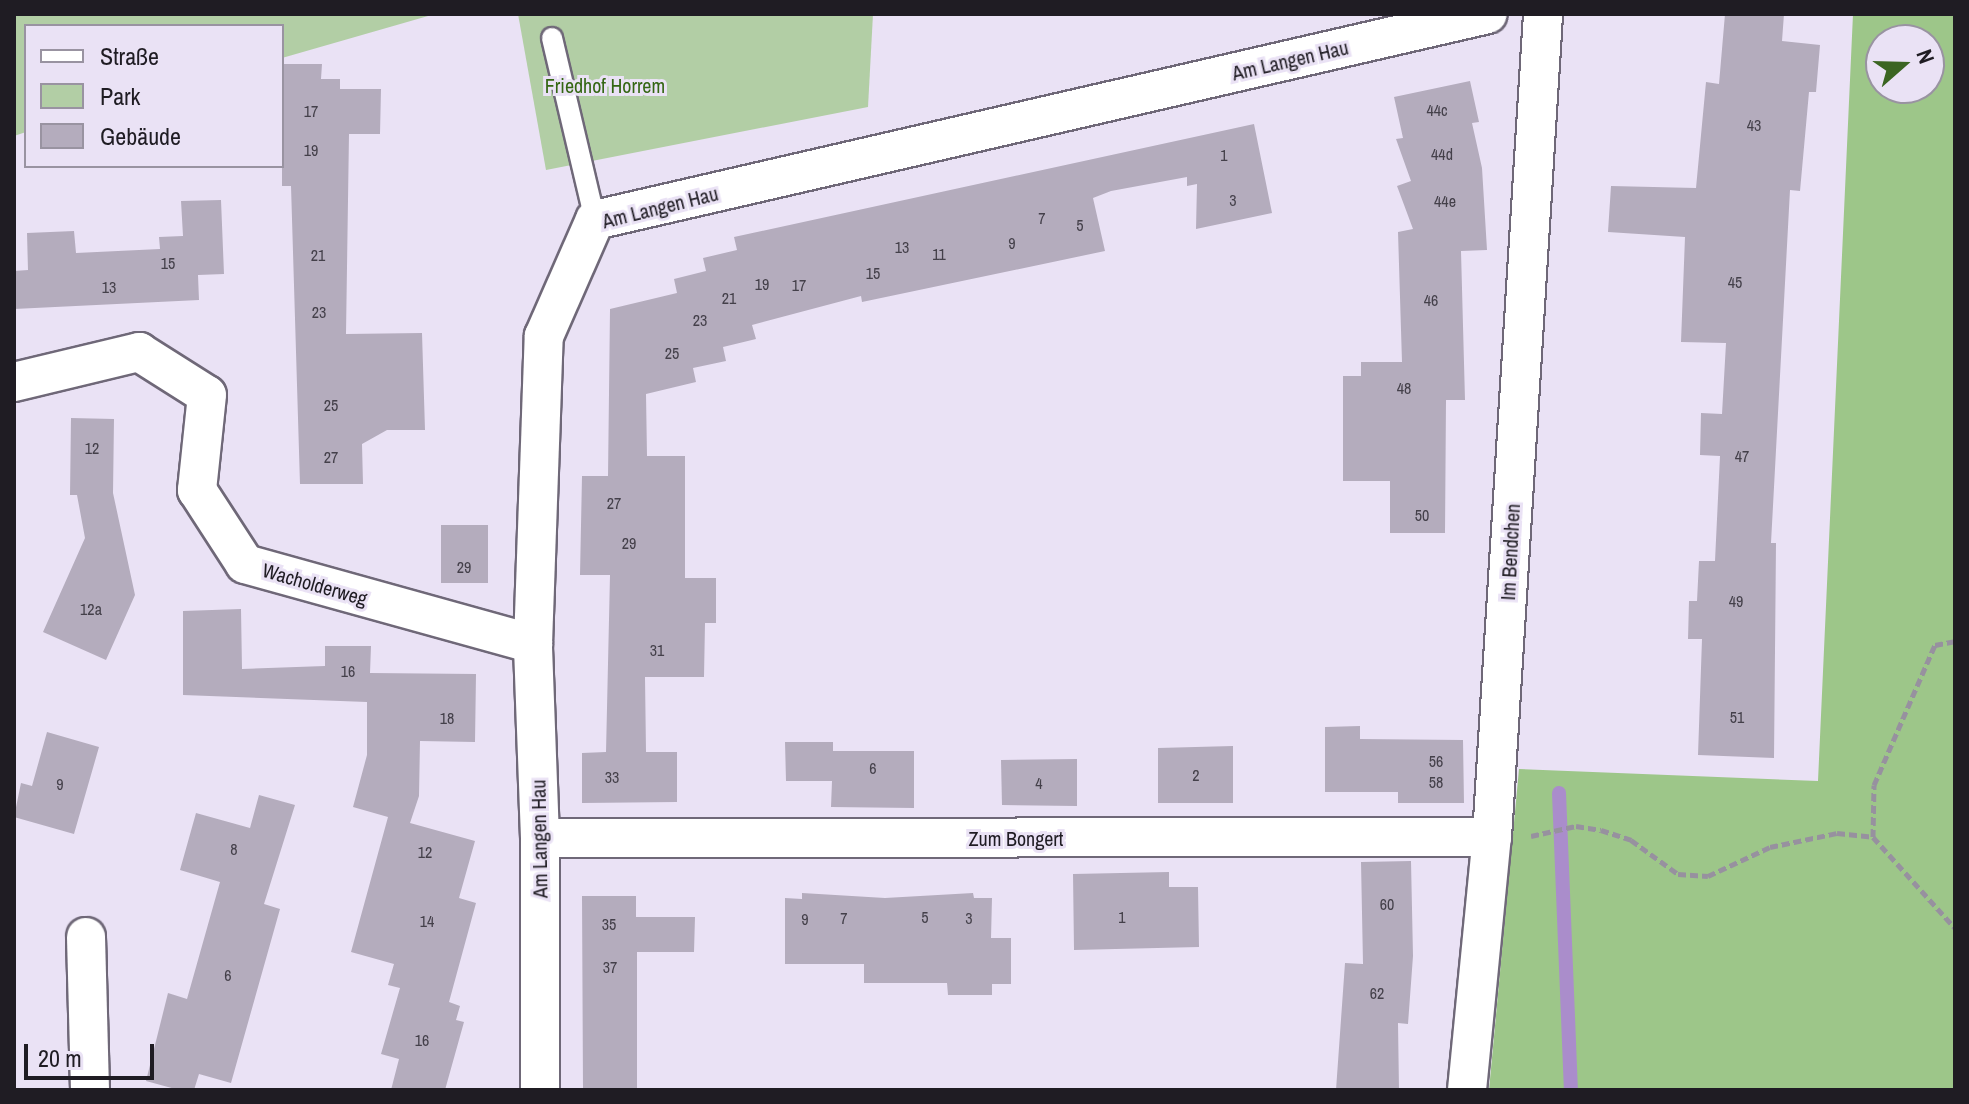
<!DOCTYPE html>
<html>
<head>
<meta charset="utf-8">
<style>
  body { margin:0 }
  #map { position:relative; width:1969px; height:1104px; overflow:hidden; background:#eae2f5; font-family:"Archivo Narrow",sans-serif }
  div>[style] { position:absolute }
  [style*='--x'] { left:calc(var(--x)*1px); top:calc(var(--y)*1px); width:calc(var(--w)*1px); rotate:calc(var(--a)*1deg) }
  .green>* { inset:0; background:#b2cea5 }
  .forest>* { inset:0; background:#9dc689 }
  .stream>* { height:14px; margin:-7px; padding:0 7px; transform-origin:7px; border-radius:7px; background:#aa8dcb }
  .building>* { inset:0; background:#b4acbd }
  .path>* { height:5px; margin-top:-2.5px; transform-origin:0; background:repeating-linear-gradient(90deg,#97919f 0 8px,transparent 0 12px) }
  .roads { filter:drop-shadow(2px 0 #6f6878) drop-shadow(-2px 0 #6f6878) drop-shadow(0 2px #6f6878) drop-shadow(0 -2px #6f6878) }
  .lane>* { height:20px; margin:-10px; padding:0 10px; transform-origin:10px; border-radius:10px; background:#fff }
  .street>* { height:38px; margin:-19px; padding:0 19px; transform-origin:19px; border-radius:19px; background:#fff }
  span { translate:-50% -50%; white-space:nowrap; text-align:center; line-height:1.15; -webkit-text-stroke:6px #eae2f5; paint-order:stroke }
  .number-label { font-size:16px; color:#44404a }
  .number-label span { -webkit-text-stroke-width:0 }
  .street-label { font-size:20px; color:#1f1c23 }
  .park-label { font-size:20px; color:#346613 }
  .frame { position:absolute; inset:0; border:16px solid #1f1c23; pointer-events:none }
  .legend { position:absolute; left:24px; top:24px; width:260px; height:144px; box-sizing:border-box; background:#eae2f5; border:2px solid #9993a1; margin:0; padding:10px 14px; list-style:none; font-size:24px; color:#1f1c23 }
  .legend li { display:flex; align-items:center; gap:16px; height:40px }
  .legend b { width:40px; border:2px solid #9993a1 }
  .north { position:absolute; left:1865px; top:24px; width:80px; height:80px; box-sizing:border-box; background:#eae2f5; border:2px solid #9993a1; border-radius:50%; rotate:70deg; font-size:22px; font-weight:700; line-height:32px; text-align:center; color:#1f1c23 }
  .north::after { content:''; display:block; margin:auto; width:28px; height:36px; background:#3b6522; clip-path:polygon(50% 0,100% 100%,50% 72%,0 100%) }
  .scale { position:absolute; left:24px; top:1044px; width:130px; height:36px; box-sizing:border-box; border:4px solid #1f1c23; border-top:0; padding-left:10px; font-size:24px; line-height:28px; white-space:nowrap; color:#1f1c23; -webkit-text-stroke:6px #eae2f5; paint-order:stroke }
</style>
</head>
<body>
<div id="map">
  <div class="green">
    <i style="clip-path:polygon(14px 14px,435px 14px,282px 58px,282px 26px,26px 26px,26px 132px,14px 136px)"></i>
    <i style="clip-path:polygon(518px 14px,873px 14px,868px 107px,546px 170px)"></i>
  </div>
  <div class="forest">
    <i style="clip-path:polygon(evenodd,1853px 14px,1955px 14px,1955px 1090px,1489px 1090px,1519px 769px,1818px 781px,1853px 14px,1881px 40px,1929px 40px,1929px 88px,1881px 88px,1881px 40px)"></i>
  </div>
  <div class="stream">
    <i style="--x:1559;--y:793;--w:297;--a:87.7"></i>
  </div>
  <div class="building">
    <i style="clip-path:polygon(1725px 14px,1784px 14px,1782px 41px,1820px 45px,1816px 92px,1809px 92px,1800px 191px,1790px 190px,1771px 543px,1776px 543px,1774px 758px,1698px 755px,1702px 639px,1688px 639px,1689px 601px,1697px 601px,1699px 561px,1715px 561px,1720px 456px,1700px 455px,1701px 413px,1722px 414px,1726px 343px,1681px 342px,1685px 237px,1608px 232px,1611px 186px,1696px 188px,1706px 82px,1719px 84px)"></i>
    <i style="clip-path:polygon(282px 64px,322px 64px,321px 79px,340px 79px,340px 89px,381px 89px,380px 134px,349px 134px,346px 334px,422px 333px,425px 430px,387px 430px,362px 444px,363px 484px,300px 484px,291px 186px,282px 186px)"></i>
    <i style="clip-path:polygon(1470px 81px,1479px 122px,1472px 123px,1482px 168px,1487px 250px,1461px 251px,1465px 400px,1446px 400px,1445px 533px,1390px 533px,1390px 481px,1343px 481px,1343px 376px,1361px 376px,1361px 362px,1402px 362px,1398px 232px,1413px 229px,1397px 186px,1411px 181px,1396px 139px,1403px 138px,1394px 97px)"></i>
    <i style="clip-path:polygon(1254px 124px,1272px 213px,1196px 229px,1197px 184px,1187px 186px,1187px 177px,1111px 191px,1093px 198px,1105px 251px,862px 302px,861px 296px,752px 325px,756px 339px,723px 347px,726px 361px,693px 368px,696px 382px,646px 394px,647px 456px,685px 456px,685px 578px,716px 578px,716px 623px,705px 623px,704px 677px,645px 677px,646px 752px,677px 752px,677px 802px,582px 803px,582px 753px,606px 752px,610px 575px,580px 575px,582px 476px,608px 476px,610px 309px,677px 293px,674px 279px,706px 271px,703px 258px,737px 250px,734px 237px)"></i>
    <i style="clip-path:polygon(221px 200px,224px 274px,198px 275px,199px 300px,14px 309px,14px 271px,28px 270px,27px 233px,74px 231px,76px 253px,160px 249px,159px 237px,183px 236px,181px 201px)"></i>
    <i style="clip-path:polygon(71px 418px,114px 419px,113px 493px,135px 595px,106px 660px,43px 632px,85px 538px,77px 495px,70px 495px)"></i>
    <i style="clip-path:polygon(441px 525px,488px 525px,488px 583px,441px 583px)"></i>
    <i style="clip-path:polygon(241px 609px,242px 669px,325px 666px,325px 646px,371px 646px,370px 673px,476px 674px,475px 742px,420px 741px,419px 796px,410px 823px,475px 841px,459px 898px,476px 903px,449px 1002px,460px 1006px,456px 1020px,464px 1022px,445px 1090px,391px 1090px,399px 1059px,381px 1054px,400px 988px,388px 985px,394px 964px,351px 952px,388px 817px,353px 807px,367px 755px,367px 702px,183px 695px,183px 611px)"></i>
    <i style="clip-path:polygon(1360px 726px,1360px 739px,1463px 740px,1464px 803px,1398px 803px,1398px 792px,1325px 792px,1325px 727px)"></i>
    <i style="clip-path:polygon(47px 732px,99px 747px,74px 834px,14px 817px,21px 783px,32px 786px)"></i>
    <i style="clip-path:polygon(785px 742px,833px 742px,833px 751px,914px 751px,914px 808px,831px 807px,832px 781px,786px 781px)"></i>
    <i style="clip-path:polygon(1233px 746px,1233px 803px,1158px 803px,1158px 748px)"></i>
    <i style="clip-path:polygon(1077px 759px,1077px 806px,1002px 805px,1001px 760px)"></i>
    <i style="clip-path:polygon(259px 795px,295px 805px,264px 904px,280px 909px,231px 1083px,199px 1074px,194px 1090px,179px 1090px,146px 1081px,168px 993px,187px 999px,220px 882px,180px 870px,196px 813px,250px 828px)"></i>
    <i style="clip-path:polygon(1411px 861px,1413px 956px,1408px 1024px,1398px 1023px,1399px 1090px,1336px 1090px,1345px 963px,1363px 964px,1361px 862px)"></i>
    <i style="clip-path:polygon(1169px 872px,1169px 887px,1198px 887px,1199px 947px,1074px 950px,1073px 874px)"></i>
    <i style="clip-path:polygon(802px 893px,885px 898px,973px 893px,974px 898px,992px 898px,991px 938px,1011px 938px,1011px 984px,992px 984px,992px 995px,948px 995px,947px 983px,864px 983px,864px 964px,785px 964px,785px 898px,802px 899px)"></i>
    <i style="clip-path:polygon(582px 896px,636px 896px,636px 917px,695px 917px,694px 952px,637px 952px,637px 1090px,583px 1090px)"></i>
  </div>
  <div class="path">
    <i style="--x:1531;--y:836;--w:46;--a:-12.5"></i>
    <i style="--x:1576;--y:826;--w:25;--a:9"></i>
    <i style="--x:1601;--y:830;--w:32;--a:18"></i>
    <i style="--x:1631;--y:840;--w:58;--a:35.9"></i>
    <i style="--x:1678;--y:874;--w:30;--a:4"></i>
    <i style="--x:1708;--y:876;--w:68;--a:-25.1"></i>
    <i style="--x:1770;--y:847;--w:68;--a:-11.8"></i>
    <i style="--x:1837;--y:833;--w:36;--a:6"></i>
    <i style="--x:1873;--y:837;--w:122;--a:48"></i>
    <i style="--x:1873;--y:837;--w:52;--a:-88.9"></i>
    <i style="--x:1874;--y:785;--w:153;--a:-66.5"></i>
    <i style="--x:1935;--y:645;--w:20;--a:-11"></i>
  </div>
  <div class="roads">
    <div class="lane">
      <i style="--x:552;--y:38;--w:187;--a:76.7"></i>
    </div>
    <div class="street">
      <i style="--x:14;--y:382;--w:129;--a:-13.5"></i>
      <i style="--x:139;--y:352;--w:80;--a:32.3"></i>
      <i style="--x:207;--y:395;--w:96;--a:96"></i>
      <i style="--x:197;--y:490;--w:88;--a:57"></i>
      <i style="--x:245;--y:564;--w:299;--a:15.5"></i>
      <i style="--x:540;--y:838;--w:952;--a:-0.06"></i>
      <i style="--x:86;--y:937;--w:153;--a:88.5"></i>
      <i style="--x:540;--y:1090;--w:252;--a:-90"></i>
      <i style="--x:540;--y:838;--w:194;--a:-92.1"></i>
      <i style="--x:533;--y:644;--w:308;--a:-88"></i>
      <i style="--x:544;--y:336;--w:127;--a:-66.3"></i>
      <i style="--x:595;--y:220;--w:916;--a:-12.99"></i>
      <i style="--x:1467;--y:1090;--w:254;--a:-84.4"></i>
      <i style="--x:1492;--y:837;--w:825;--a:-86.45"></i>
    </div>
  </div>
  <div class="number-label">
    <span style="left:1437px;top:110px">44c</span>
    <span style="left:311px;top:111px">17</span>
    <span style="left:1754px;top:125px">43</span>
    <span style="left:311px;top:150px">19</span>
    <span style="left:1442px;top:154px">44d</span>
    <span style="left:1224px;top:155px">1</span>
    <span style="left:1233px;top:200px">3</span>
    <span style="left:1445px;top:201px">44e</span>
    <span style="left:1042px;top:218px">7</span>
    <span style="left:1080px;top:225px">5</span>
    <span style="left:1012px;top:243px">9</span>
    <span style="left:902px;top:247px">13</span>
    <span style="left:939px;top:254px">11</span>
    <span style="left:318px;top:255px">21</span>
    <span style="left:168px;top:263px">15</span>
    <span style="left:873px;top:273px">15</span>
    <span style="left:1735px;top:282px">45</span>
    <span style="left:762px;top:284px">19</span>
    <span style="left:799px;top:285px">17</span>
    <span style="left:109px;top:287px">13</span>
    <span style="left:729px;top:298px">21</span>
    <span style="left:1431px;top:300px">46</span>
    <span style="left:319px;top:312px">23</span>
    <span style="left:700px;top:320px">23</span>
    <span style="left:672px;top:353px">25</span>
    <span style="left:1404px;top:388px">48</span>
    <span style="left:331px;top:405px">25</span>
    <span style="left:92px;top:448px">12</span>
    <span style="left:1742px;top:456px">47</span>
    <span style="left:331px;top:457px">27</span>
    <span style="left:614px;top:503px">27</span>
    <span style="left:1422px;top:515px">50</span>
    <span style="left:629px;top:543px">29</span>
    <span style="left:464px;top:567px">29</span>
    <span style="left:1736px;top:601px">49</span>
    <span style="left:91px;top:609px">12a</span>
    <span style="left:657px;top:650px">31</span>
    <span style="left:348px;top:671px">16</span>
    <span style="left:1737px;top:717px">51</span>
    <span style="left:447px;top:718px">18</span>
    <span style="left:1436px;top:761px">56</span>
    <span style="left:873px;top:768px">6</span>
    <span style="left:1196px;top:775px">2</span>
    <span style="left:612px;top:777px">33</span>
    <span style="left:1436px;top:782px">58</span>
    <span style="left:1039px;top:783px">4</span>
    <span style="left:60px;top:784px">9</span>
    <span style="left:234px;top:849px">8</span>
    <span style="left:425px;top:852px">12</span>
    <span style="left:1387px;top:904px">60</span>
    <span style="left:925px;top:917px">5</span>
    <span style="left:1122px;top:917px">1</span>
    <span style="left:844px;top:918px">7</span>
    <span style="left:969px;top:918px">3</span>
    <span style="left:805px;top:919px">9</span>
    <span style="left:427px;top:921px">14</span>
    <span style="left:609px;top:924px">35</span>
    <span style="left:610px;top:967px">37</span>
    <span style="left:228px;top:975px">6</span>
    <span style="left:1377px;top:993px">62</span>
    <span style="left:422px;top:1040px">16</span>
  </div>
  <div class="street-label">
    <span style="left:1290px;top:60px;rotate:-13deg">Am Langen Hau</span>
    <span style="left:660px;top:207px;rotate:-14deg">Am Langen Hau</span>
    <span style="left:1510px;top:552px;rotate:-87deg">Im Bendchen</span>
    <span style="left:315px;top:584px;rotate:16deg">Wacholderweg</span>
    <span style="left:1016px;top:838px">Zum Bongert</span>
    <span style="left:539px;top:839px;rotate:-91deg">Am Langen Hau</span>
  </div>
  <div class="park-label">
    <span style="left:605px;top:85px">Friedhof Horrem</span>
  </div>
  <div class="frame"></div>
  <ul class="legend">
  <li><b style="height:10px;background:#fff"></b>Straße</li>
  <li><b style="height:22px;background:#b2cea5"></b>Park</li>
  <li><b style="height:22px;background:#b4acbd"></b>Gebäude</li>
  </ul>
  <div class="north">N</div>
  <div class="scale">20 m</div>
</div>
</body>
</html>
